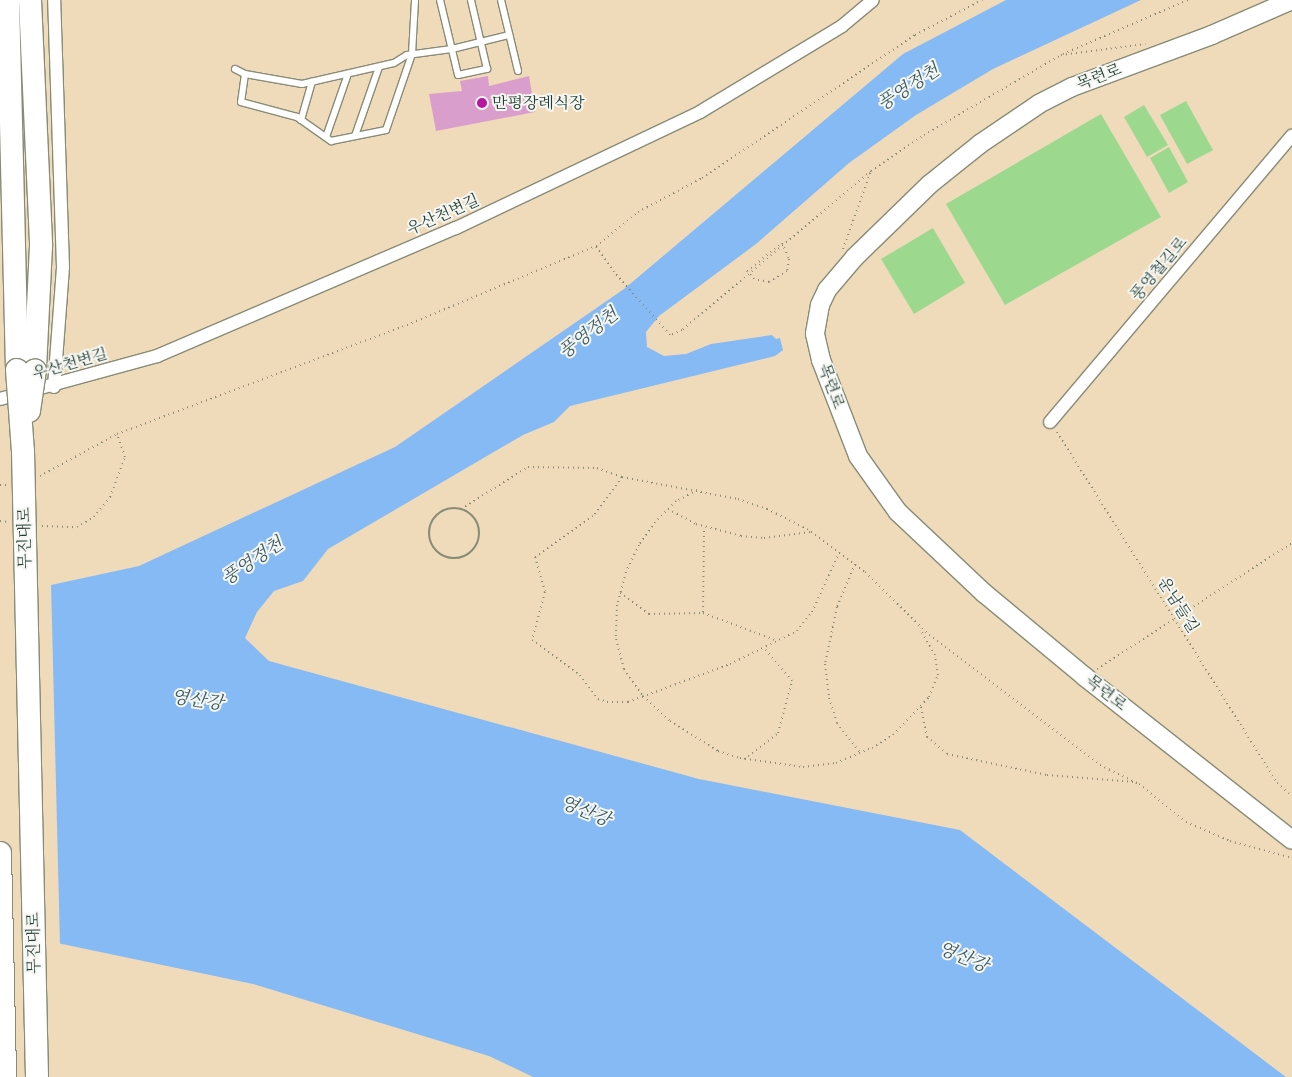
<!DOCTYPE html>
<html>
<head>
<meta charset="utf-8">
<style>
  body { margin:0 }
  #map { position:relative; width:1292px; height:1077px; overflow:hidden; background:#efdbba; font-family:Cardo,"Noto Serif KR",serif }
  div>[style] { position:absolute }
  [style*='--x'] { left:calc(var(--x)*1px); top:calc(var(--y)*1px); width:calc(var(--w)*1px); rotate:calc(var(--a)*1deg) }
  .green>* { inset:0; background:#9cd98e }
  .water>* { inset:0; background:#86baf4 }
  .pier>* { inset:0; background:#efdbba }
  .building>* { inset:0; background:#da9ecc }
  .path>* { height:2px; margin-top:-1px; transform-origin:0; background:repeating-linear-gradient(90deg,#878c77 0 1px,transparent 0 5px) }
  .path>.ring { margin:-1px; padding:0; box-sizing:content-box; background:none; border:2px solid #878c77; border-radius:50% }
  .roads { filter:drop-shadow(1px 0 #878c77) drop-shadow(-1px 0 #878c77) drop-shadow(0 1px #878c77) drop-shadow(0 -1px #878c77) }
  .lane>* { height:6px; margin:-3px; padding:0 3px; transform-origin:3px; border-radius:3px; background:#fff }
  .street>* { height:12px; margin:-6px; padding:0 6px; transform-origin:6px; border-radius:6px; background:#fff }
  .secondary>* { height:18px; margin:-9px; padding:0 9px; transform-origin:9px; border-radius:9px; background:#fff }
  .highway>* { height:22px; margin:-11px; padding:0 11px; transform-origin:11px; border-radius:11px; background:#fff }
  .bridges { filter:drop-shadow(1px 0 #878c77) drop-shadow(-1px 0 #878c77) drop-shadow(0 1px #878c77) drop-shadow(0 -1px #878c77) }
  .highway-bridge>* { height:22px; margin:-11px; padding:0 11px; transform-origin:11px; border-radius:11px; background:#fff }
  .dots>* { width:14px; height:14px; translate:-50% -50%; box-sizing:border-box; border:2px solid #f6f6f2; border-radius:50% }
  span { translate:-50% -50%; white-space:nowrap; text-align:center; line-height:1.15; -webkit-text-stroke:4px #f6f6f2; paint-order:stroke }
  .street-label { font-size:16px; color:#1f3d34 }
  .poi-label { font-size:16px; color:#1f3d34 }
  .left { translate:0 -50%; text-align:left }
  .water-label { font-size:18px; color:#395c64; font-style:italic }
</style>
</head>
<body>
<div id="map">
  <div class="green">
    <i style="clip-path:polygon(1186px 101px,1213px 150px,1187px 164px,1160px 115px)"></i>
    <i style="clip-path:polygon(1144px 105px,1168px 145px,1147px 157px,1124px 117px)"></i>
    <i style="clip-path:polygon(1101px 114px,1161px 217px,1005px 305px,946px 204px)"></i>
    <i style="clip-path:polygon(1169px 147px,1188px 182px,1169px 193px,1150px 158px)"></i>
    <i style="clip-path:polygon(933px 228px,965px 283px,914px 314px,881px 259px)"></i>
  </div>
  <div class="water">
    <i style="clip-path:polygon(1006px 0,1141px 0,993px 69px,916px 115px,849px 163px,756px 244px,659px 316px,646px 332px,647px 347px,664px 356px,686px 354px,711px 344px,772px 335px,776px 339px,780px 338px,783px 350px,775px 356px,570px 406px,554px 422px,523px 435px,328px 549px,303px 581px,274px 591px,257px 612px,245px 638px,269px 661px,699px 779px,960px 830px,1286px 1077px,533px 1077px,489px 1056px,253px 984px,0 931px,0 596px,139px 566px,395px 447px,624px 289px,903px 54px)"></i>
  </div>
  <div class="pier">
    <i style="clip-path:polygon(51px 583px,60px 946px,0 933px,0 594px)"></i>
  </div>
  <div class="building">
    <i style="clip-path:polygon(488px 76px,489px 86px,529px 76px,535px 112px,436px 131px,429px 94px,462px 91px,460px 81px)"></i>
  </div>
  <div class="path">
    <i style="--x:1063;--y:54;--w:136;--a:-23.4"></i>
    <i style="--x:871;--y:171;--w:64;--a:-34.2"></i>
    <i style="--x:924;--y:135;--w:159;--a:-30.3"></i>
    <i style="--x:1061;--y:55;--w:85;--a:-7.5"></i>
    <i style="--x:782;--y:243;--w:17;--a:66"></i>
    <i style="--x:789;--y:259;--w:12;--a:99"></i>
    <i style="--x:787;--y:271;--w:21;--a:149"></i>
    <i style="--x:769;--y:282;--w:15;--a:-169"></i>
    <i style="--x:754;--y:279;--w:11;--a:-131"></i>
    <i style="--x:747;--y:271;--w:45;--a:-38.7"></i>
    <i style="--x:843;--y:249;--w:83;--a:-70.3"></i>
    <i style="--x:871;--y:171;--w:247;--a:139.9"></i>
    <i style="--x:682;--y:330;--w:13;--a:157"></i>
    <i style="--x:670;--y:335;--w:84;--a:-131.6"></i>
    <i style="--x:614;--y:272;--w:32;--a:-125"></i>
    <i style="--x:596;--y:246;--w:54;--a:-39"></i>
    <i style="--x:638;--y:212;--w:72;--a:-28"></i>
    <i style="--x:702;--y:178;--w:257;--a:-33.9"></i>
    <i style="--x:915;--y:35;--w:76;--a:-27.6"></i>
    <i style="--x:1057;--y:432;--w:414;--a:57.9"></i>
    <i style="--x:1277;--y:783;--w:20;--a:41"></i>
    <i style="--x:40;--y:476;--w:88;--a:-28.6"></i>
    <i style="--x:117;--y:434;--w:310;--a:-20.6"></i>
    <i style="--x:407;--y:325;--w:205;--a:-22.7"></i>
    <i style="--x:622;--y:477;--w:49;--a:126.6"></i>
    <i style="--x:593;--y:516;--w:71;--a:144.7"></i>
    <i style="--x:535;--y:557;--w:36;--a:74"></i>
    <i style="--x:545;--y:592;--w:50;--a:105.2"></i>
    <i style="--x:532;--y:640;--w:59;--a:36.1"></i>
    <i style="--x:580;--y:675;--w:30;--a:53"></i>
    <i style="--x:598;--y:699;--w:9;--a:18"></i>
    <i style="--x:607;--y:702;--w:21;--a:0"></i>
    <i style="--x:628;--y:702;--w:109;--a:-20.4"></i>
    <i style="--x:730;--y:664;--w:75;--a:-26.2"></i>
    <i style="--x:797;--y:631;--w:24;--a:-52"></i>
    <i style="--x:812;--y:612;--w:65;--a:-65.4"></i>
    <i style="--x:0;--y:485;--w:7;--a:0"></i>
    <i style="--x:697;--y:490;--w:24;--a:152"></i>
    <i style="--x:676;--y:501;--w:30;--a:135"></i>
    <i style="--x:655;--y:522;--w:28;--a:125"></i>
    <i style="--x:639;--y:545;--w:30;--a:116"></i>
    <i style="--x:626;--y:572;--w:34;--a:105"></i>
    <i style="--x:617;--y:605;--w:34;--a:92"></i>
    <i style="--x:616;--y:639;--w:31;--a:75"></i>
    <i style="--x:624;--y:669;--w:33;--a:55"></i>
    <i style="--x:643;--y:696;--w:37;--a:43"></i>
    <i style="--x:670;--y:721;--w:57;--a:32"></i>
    <i style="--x:718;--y:751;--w:23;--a:18"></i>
    <i style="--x:740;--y:758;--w:64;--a:8.1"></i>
    <i style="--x:803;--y:767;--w:33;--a:-7"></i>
    <i style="--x:836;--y:763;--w:39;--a:-23"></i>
    <i style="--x:872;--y:748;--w:25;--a:-32"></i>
    <i style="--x:893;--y:735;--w:52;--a:-46.5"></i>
    <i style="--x:929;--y:697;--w:24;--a:-68"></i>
    <i style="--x:938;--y:675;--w:20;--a:-99"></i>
    <i style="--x:935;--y:655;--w:30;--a:-120"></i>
    <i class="ring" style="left:429px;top:508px;width:48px;height:48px"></i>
    <i style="--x:461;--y:509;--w:79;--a:-32.1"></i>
    <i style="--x:528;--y:467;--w:69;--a:0.8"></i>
    <i style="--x:597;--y:468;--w:27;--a:20"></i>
    <i style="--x:622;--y:477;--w:118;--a:10.7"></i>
    <i style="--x:738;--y:499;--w:31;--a:19"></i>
    <i style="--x:767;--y:509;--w:45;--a:26.6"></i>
    <i style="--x:807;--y:529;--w:72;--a:36.6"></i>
    <i style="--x:865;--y:572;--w:90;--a:44.5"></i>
    <i style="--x:929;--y:635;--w:215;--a:37.2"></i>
    <i style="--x:1100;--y:765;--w:43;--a:26"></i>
    <i style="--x:1139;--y:784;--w:60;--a:39"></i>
    <i style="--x:1186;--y:822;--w:48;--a:23.4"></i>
    <i style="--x:1230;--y:841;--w:64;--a:15.3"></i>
    <i style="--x:668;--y:509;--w:32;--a:28"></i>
    <i style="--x:696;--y:524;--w:47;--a:14.9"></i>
    <i style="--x:741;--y:536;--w:23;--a:5"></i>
    <i style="--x:764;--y:538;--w:47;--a:-7.3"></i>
    <i style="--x:0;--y:521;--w:8;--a:7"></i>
    <i style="--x:42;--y:526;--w:35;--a:2"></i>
    <i style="--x:77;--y:527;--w:20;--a:-30"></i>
    <i style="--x:94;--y:517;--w:26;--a:-51"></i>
    <i style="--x:110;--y:497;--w:43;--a:-69.4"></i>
    <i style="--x:125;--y:457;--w:24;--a:-109"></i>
    <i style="--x:855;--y:564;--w:47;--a:112.7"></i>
    <i style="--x:837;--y:607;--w:58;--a:101.9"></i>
    <i style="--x:825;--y:664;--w:34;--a:83"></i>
    <i style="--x:829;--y:698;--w:26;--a:72"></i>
    <i style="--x:837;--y:723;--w:37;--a:52"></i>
    <i style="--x:620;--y:593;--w:36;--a:36"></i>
    <i style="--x:649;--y:614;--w:54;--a:-1.1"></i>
    <i style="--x:703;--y:613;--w:80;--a:20.5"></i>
    <i style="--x:703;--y:612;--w:85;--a:-89.3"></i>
    <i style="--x:1097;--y:669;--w:232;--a:-32.9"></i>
    <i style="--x:921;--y:707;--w:31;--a:79"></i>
    <i style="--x:927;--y:737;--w:26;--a:40"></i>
    <i style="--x:947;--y:754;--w:102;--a:11.9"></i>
    <i style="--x:1047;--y:775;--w:88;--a:4.5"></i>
    <i style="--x:744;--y:759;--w:43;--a:-37.4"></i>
    <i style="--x:778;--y:733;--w:54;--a:-74.9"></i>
    <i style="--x:792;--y:681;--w:43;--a:-130.3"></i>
  </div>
  <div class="roads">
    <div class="lane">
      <i style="--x:440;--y:0;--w:77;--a:76.5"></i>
      <i style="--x:458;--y:75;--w:30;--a:-12"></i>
      <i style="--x:487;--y:69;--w:71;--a:-103.1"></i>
      <i style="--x:501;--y:0;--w:73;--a:76.5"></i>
      <i style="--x:235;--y:69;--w:11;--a:27"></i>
      <i style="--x:245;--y:74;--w:58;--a:10"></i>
      <i style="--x:302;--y:84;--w:94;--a:-12.9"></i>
      <i style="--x:394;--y:63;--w:15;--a:-32"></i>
      <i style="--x:407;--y:55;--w:45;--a:-7.6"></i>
      <i style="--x:452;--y:49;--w:59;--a:-13.8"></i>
      <i style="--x:245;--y:74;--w:28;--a:98"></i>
      <i style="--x:241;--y:102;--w:58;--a:15"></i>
      <i style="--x:297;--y:117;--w:42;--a:35.2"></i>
      <i style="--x:331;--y:141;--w:56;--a:-11.3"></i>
      <i style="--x:386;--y:130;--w:80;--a:-71.1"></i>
      <i style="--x:412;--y:54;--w:54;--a:-86.8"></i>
      <i style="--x:301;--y:120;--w:40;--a:-74"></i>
      <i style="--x:355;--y:136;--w:73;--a:-70.8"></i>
      <i style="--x:326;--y:137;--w:67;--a:-70.8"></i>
    </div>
    <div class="street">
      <i style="--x:54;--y:387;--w:120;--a:-85.7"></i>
      <i style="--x:63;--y:267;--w:267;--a:-91.9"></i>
      <i style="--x:0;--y:399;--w:163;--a:-15.3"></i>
      <i style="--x:157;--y:356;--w:325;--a:-23.2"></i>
      <i style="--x:456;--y:228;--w:270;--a:-25.4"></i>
      <i style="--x:700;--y:112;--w:166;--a:-31.2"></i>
      <i style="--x:842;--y:26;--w:40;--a:-40"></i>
      <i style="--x:1050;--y:422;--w:375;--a:-49.8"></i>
    </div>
    <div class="secondary">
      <i style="--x:1292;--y:0;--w:87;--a:156.4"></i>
      <i style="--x:1212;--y:35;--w:149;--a:159.6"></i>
      <i style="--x:1072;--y:87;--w:37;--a:153"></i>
      <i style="--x:1039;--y:104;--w:71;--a:145.9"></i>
      <i style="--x:980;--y:144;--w:64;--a:141.3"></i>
      <i style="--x:930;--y:184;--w:105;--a:135.8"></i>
      <i style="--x:855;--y:257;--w:43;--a:130.3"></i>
      <i style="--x:827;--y:290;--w:17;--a:115"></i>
      <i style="--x:820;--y:305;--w:29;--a:100"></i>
      <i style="--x:815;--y:334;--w:27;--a:77"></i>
      <i style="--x:821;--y:360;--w:103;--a:68.9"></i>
      <i style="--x:858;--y:456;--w:69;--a:54.5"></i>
      <i style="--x:898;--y:512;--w:118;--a:43.3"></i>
      <i style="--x:984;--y:593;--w:131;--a:39.7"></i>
      <i style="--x:1085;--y:677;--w:263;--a:38.2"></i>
    </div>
    <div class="highway">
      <i style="--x:8;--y:0;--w:370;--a:88.6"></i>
      <i style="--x:30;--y:0;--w:246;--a:87.4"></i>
      <i style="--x:41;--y:246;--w:124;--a:92.8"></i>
      <i style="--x:0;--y:853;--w:224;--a:88.7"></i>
    </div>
  </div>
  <div class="bridges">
    <div class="highway-bridge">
      <i style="--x:17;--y:370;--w:81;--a:85.8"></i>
      <i style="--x:23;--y:451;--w:626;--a:88.72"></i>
      <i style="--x:29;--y:411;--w:41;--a:-81.7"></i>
    </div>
  </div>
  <div class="dots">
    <i style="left:482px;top:103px;background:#b5179e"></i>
  </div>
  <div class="street-label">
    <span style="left:1099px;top:77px;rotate:-21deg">목련로</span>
    <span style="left:443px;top:215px;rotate:-24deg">우산천변길</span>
    <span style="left:1159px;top:269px;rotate:-50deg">풍영철길로</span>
    <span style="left:70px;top:364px;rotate:-16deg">우산천변길</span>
    <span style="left:831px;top:386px;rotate:70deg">목련로</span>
    <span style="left:25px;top:538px;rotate:-91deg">무진대로</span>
    <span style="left:1178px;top:605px;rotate:58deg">운남들길</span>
    <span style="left:1106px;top:693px;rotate:38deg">목련로</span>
    <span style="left:34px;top:943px;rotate:-91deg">무진대로</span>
  </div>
  <div class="poi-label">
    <span class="left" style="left:492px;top:103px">만평장례식장</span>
  </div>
  <div class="water-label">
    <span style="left:909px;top:88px;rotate:-33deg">풍영정천</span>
    <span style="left:589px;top:334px;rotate:-38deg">풍영정천</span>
    <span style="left:253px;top:562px;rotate:-34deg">풍영정천</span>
    <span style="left:197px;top:701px;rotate:8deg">영산강</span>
    <span style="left:585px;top:812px;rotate:22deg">영산강</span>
    <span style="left:963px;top:958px;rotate:22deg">영산강</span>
  </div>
</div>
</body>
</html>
